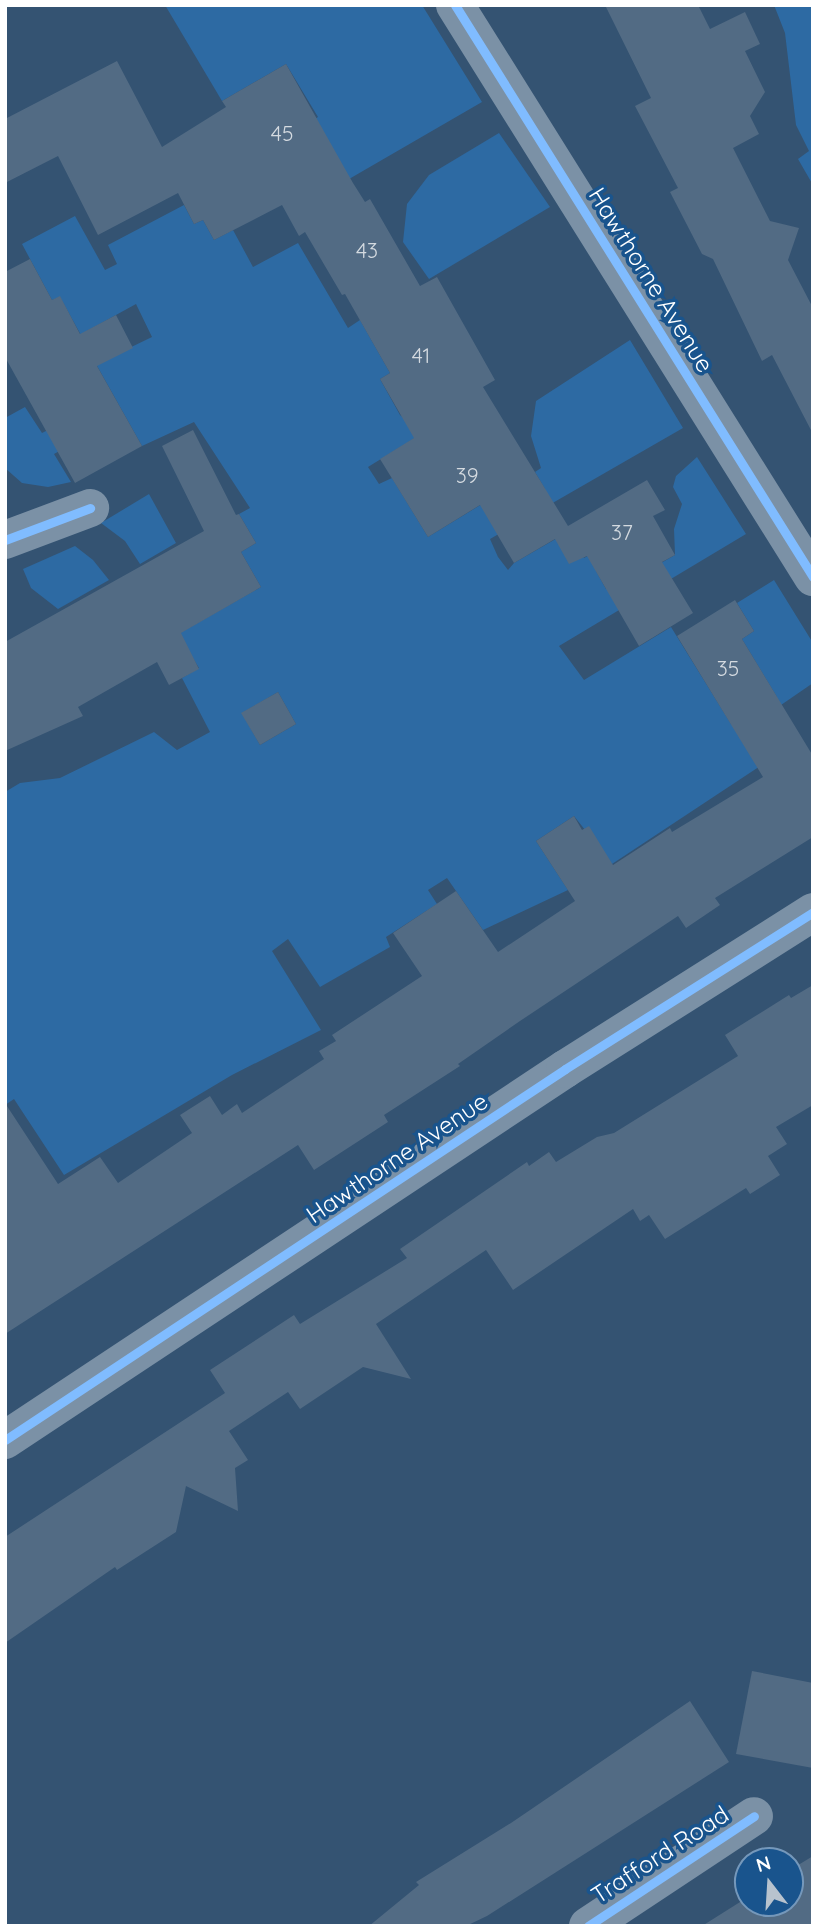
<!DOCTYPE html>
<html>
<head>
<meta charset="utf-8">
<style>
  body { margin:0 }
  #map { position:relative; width:818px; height:1931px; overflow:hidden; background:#345372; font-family:Quicksand,sans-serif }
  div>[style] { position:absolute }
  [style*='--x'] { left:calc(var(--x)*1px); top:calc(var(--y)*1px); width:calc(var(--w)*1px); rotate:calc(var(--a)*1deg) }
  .green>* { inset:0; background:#2d6aa3 }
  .building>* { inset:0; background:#526b84 }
  .street>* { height:38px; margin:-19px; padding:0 19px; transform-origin:19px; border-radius:19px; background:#7b91a6 }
  .cycleway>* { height:9px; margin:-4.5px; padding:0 4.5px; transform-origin:4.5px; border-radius:4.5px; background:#80bcff }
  span { translate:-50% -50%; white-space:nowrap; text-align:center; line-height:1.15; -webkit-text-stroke:7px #19548d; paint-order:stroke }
  .number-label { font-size:21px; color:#d4dae0 }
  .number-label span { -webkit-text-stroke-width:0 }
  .street-label { font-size:24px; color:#fff }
  .frame { position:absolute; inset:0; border:7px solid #fff; pointer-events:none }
  .north { position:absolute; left:734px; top:1847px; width:70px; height:70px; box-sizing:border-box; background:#19548d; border:2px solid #7598bb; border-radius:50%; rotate:343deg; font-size:19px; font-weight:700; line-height:28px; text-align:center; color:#fff }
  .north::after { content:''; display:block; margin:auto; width:24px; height:32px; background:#b8c3ce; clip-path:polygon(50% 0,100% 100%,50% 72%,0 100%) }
</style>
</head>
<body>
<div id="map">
  <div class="green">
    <i style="clip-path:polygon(165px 5px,422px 5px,482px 102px,318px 197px,315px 119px,318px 117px,286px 64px,222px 101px)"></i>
    <i style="clip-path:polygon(774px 5px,813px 5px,813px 185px,798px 159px,809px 151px,796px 125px,785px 33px)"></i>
    <i style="clip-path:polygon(499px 133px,550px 207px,429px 279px,403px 242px,407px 204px,429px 175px)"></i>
    <i style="clip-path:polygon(evenodd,184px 205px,194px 224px,203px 220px,214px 240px,233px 230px,253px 267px,298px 243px,348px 328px,360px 320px,390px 373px,380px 379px,400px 415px,423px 433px,368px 467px,379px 484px,392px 478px,428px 537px,505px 490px,545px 489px,535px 472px,541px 468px,531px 436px,536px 401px,630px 340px,683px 428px,490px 539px,498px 557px,508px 570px,514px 563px,573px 529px,573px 538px,584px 558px,605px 546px,596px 571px,606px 589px,626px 583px,675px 555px,674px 529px,682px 504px,673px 487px,676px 476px,697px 457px,746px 534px,559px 646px,584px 680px,671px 627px,731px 724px,777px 697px,742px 639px,754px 631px,737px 603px,774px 580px,813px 643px,813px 683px,781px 705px,801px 739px,612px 864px,574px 816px,536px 841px,568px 890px,483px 930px,447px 878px,428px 890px,437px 904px,386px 937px,390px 947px,320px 987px,288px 939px,272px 951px,321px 1030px,232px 1075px,64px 1175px,14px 1099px,5px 1105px,5px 792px,20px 783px,60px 778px,154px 732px,177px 750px,210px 732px,182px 678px,199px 668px,178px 634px,261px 587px,241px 552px,256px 543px,239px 514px,250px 508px,194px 422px,142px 446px,96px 364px,152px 337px,136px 304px,85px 332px,82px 337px,60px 297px,52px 300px,22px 244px,75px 216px,105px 270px,117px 264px,108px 245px,184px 205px,278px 692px,296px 724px,260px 745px,242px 713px,278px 692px)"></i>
    <i style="clip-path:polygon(25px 407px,42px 433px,50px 429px,63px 449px,54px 454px,71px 482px,48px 487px,22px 483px,5px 468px,5px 418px)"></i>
    <i style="clip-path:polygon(149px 494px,176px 543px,140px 564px,125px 541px,101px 523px)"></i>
    <i style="clip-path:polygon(75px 546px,93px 560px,109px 580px,58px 609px,31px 588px,23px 569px)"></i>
  </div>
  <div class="building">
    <i style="clip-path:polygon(605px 5px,698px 5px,710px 29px,745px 12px,760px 44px,745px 51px,765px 92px,750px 116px,759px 134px,733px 148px,770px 221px,799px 228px,788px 260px,813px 308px,813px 434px,772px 355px,762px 361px,713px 259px,702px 254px,670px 192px,678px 188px,635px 106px,651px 98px)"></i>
    <i style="clip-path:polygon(117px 61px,162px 147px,226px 107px,222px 101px,286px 64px,353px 183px,365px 202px,370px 199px,420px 286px,437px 277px,495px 380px,483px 387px,568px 526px,647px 480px,665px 510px,653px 516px,675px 555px,662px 562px,693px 613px,639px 646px,587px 556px,569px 564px,555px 539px,514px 563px,480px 505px,428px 537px,380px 459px,414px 438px,380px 379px,390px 373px,345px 294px,342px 295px,305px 232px,299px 236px,282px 205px,214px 240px,203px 220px,194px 224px,178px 193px,98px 235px,58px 156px,5px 183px,5px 119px)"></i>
    <i style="clip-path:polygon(30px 259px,52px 300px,60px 296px,80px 334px,116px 315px,133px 348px,97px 366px,142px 446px,75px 483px,5px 357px,5px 272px)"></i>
    <i style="clip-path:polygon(193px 430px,236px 515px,239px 514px,256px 543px,241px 552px,261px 587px,181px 633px,199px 669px,169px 685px,157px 662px,78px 707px,83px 716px,5px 751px,5px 642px,204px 531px,162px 446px)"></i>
    <i style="clip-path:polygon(735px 600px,754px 631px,742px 639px,813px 756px,813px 837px,715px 898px,720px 905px,686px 928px,678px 916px,520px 1021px,458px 1064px,460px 1066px,384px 1115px,388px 1122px,314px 1170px,298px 1145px,5px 1334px,5px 1103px,58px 1184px,100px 1157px,118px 1183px,192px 1133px,180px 1115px,210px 1096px,222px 1115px,237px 1104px,242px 1113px,324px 1059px,319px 1051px,336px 1041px,332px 1035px,422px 976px,393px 933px,456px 891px,498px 952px,575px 901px,536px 841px,574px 816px,582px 830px,589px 826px,613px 865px,670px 828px,672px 832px,763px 777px,677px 636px)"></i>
    <i style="clip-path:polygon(278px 692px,296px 724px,260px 745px,241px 713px)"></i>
    <i style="clip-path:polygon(813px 985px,813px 1105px,776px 1127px,787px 1144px,768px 1156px,780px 1175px,750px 1194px,746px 1188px,665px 1239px,649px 1215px,640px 1221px,633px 1209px,513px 1290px,486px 1250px,376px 1324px,411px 1379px,363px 1367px,300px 1409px,288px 1392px,229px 1431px,248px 1460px,235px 1468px,238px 1511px,186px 1486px,176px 1532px,117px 1570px,115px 1567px,5px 1643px,5px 1537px,225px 1393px,210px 1370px,294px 1315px,300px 1324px,407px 1258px,400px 1249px,527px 1162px,529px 1166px,549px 1152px,556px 1162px,597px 1137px,614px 1133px,738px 1056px,725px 1035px,789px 995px,791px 998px)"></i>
    <i style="clip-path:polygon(752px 1671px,813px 1683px,813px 1768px,736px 1754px)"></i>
    <i style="clip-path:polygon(690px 1701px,729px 1762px,487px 1916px,466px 1926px,369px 1926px,419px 1885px,416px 1882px,511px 1823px)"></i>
    <i style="clip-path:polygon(813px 1856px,813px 1926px,702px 1926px,748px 1897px,748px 1903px,790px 1903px,790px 1870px)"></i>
  </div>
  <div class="street">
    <i style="--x:455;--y:5;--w:675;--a:57.96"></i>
    <i style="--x:5;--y:540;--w:91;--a:-20.6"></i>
    <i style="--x:5;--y:1440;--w:672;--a:-33.52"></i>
    <i style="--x:565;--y:1069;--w:294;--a:-32.3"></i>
    <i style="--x:588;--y:1926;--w:199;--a:-33.5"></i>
  </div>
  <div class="cycleway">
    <i style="--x:455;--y:5;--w:675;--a:57.96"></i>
    <i style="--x:5;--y:540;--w:91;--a:-20.6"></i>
    <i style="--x:5;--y:1440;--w:672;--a:-33.52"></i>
    <i style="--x:565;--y:1069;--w:294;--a:-32.3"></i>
    <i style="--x:588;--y:1926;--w:199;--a:-33.5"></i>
  </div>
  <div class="number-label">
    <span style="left:282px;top:133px">45</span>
    <span style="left:367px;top:250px">43</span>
    <span style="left:421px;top:355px">41</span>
    <span style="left:467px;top:475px">39</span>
    <span style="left:622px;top:532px">37</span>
    <span style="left:728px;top:668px">35</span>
  </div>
  <div class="street-label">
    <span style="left:651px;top:280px;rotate:58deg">Hawthorne Avenue</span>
    <span style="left:397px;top:1158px;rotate:-34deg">Hawthorne Avenue</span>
    <span style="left:660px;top:1855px;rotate:-33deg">Trafford Road</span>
  </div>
  <div class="frame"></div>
  <div class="north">N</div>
</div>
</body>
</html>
